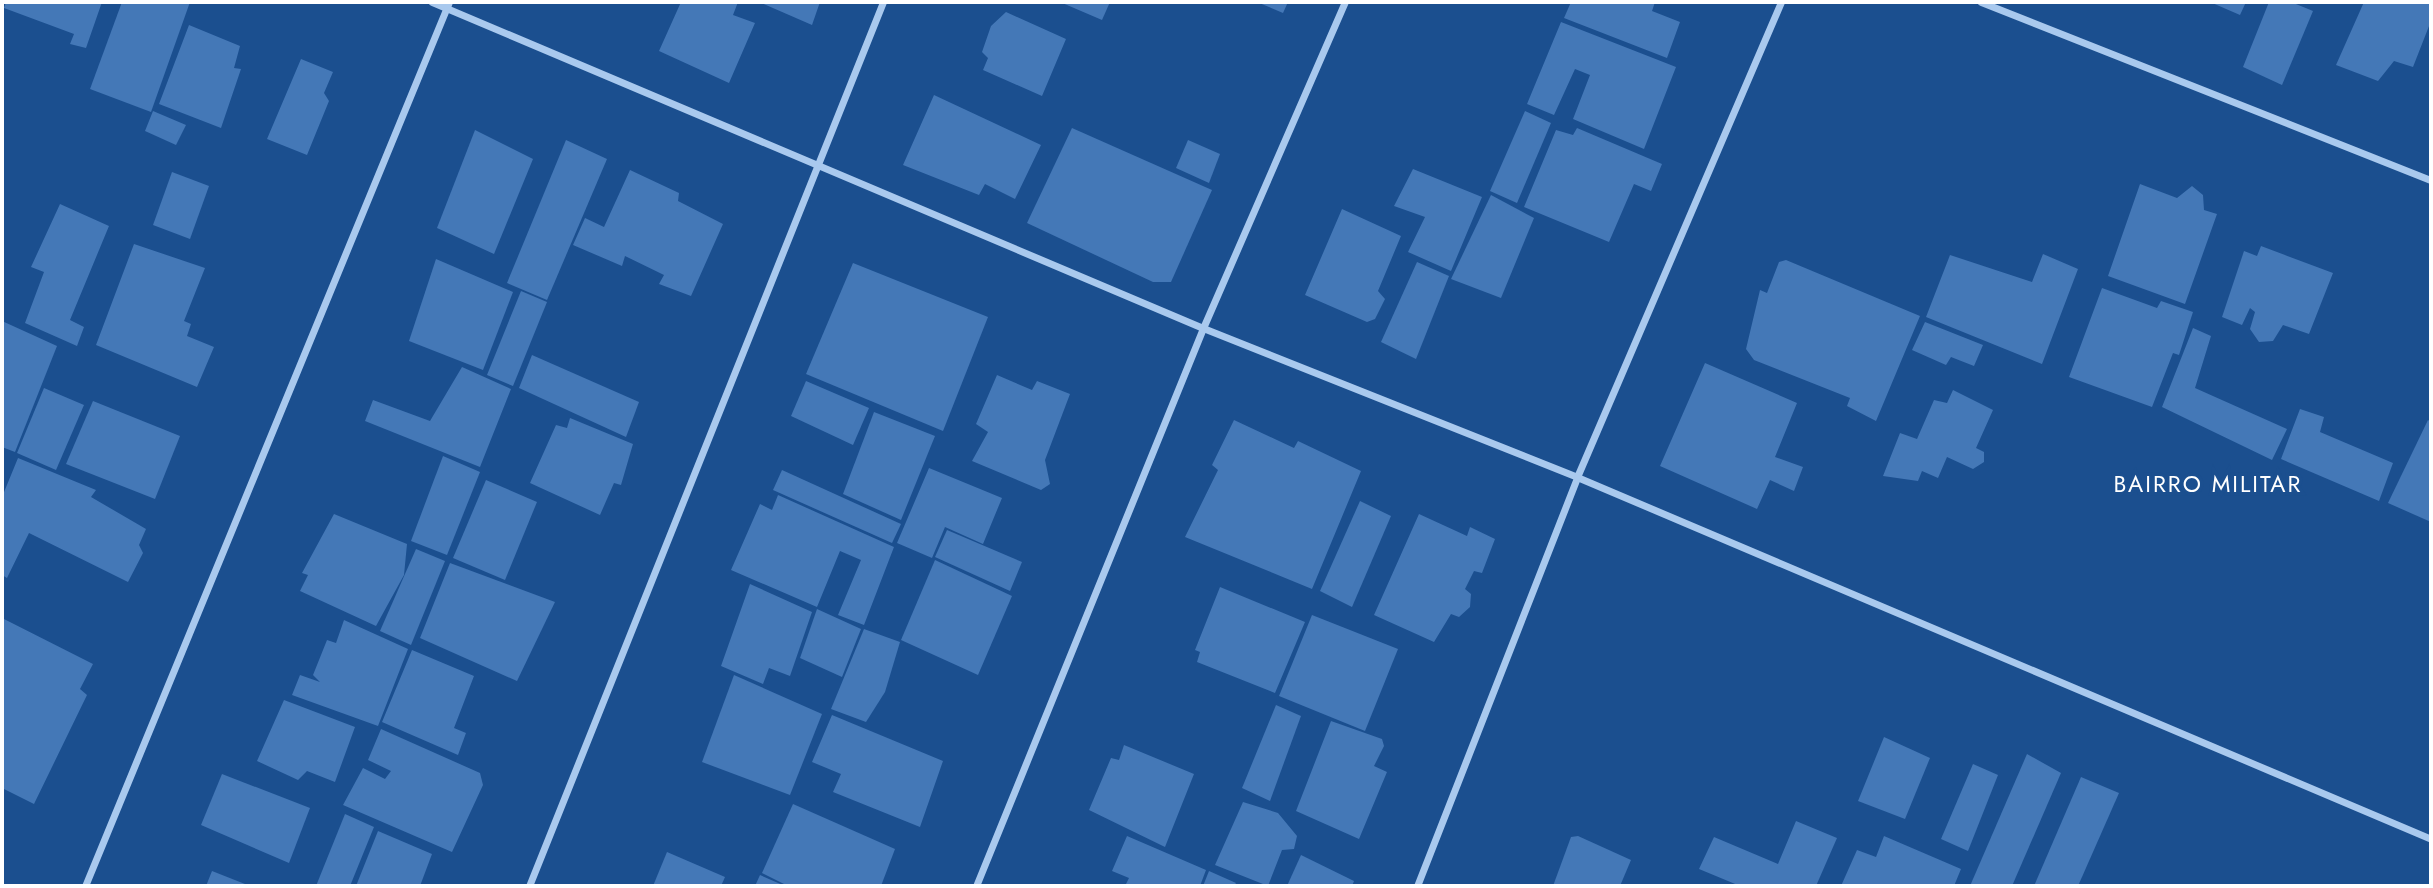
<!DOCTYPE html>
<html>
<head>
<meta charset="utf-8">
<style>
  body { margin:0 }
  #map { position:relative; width:2433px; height:888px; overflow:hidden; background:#1b4f8f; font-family:Jost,sans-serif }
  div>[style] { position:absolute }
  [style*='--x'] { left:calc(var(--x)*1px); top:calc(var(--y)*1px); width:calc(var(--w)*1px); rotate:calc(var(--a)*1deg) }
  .building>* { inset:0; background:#4478b7 }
  .minor>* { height:7px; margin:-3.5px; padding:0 3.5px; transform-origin:3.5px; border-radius:3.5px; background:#a9c9ee }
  span { translate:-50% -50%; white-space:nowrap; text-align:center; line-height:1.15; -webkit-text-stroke:7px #1b4f8f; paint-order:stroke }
  .neighbourhood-label { font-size:23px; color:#fff; letter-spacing:2px }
  .frame { position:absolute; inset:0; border:4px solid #fff; pointer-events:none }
</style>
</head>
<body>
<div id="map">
  <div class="building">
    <i style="clip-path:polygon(6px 2px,102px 2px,86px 48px,70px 44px,74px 34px,4px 8px)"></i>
    <i style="clip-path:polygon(122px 2px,190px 2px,151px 112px,90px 89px)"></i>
    <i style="clip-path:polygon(681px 2px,738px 2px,733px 15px,755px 23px,729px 83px,659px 51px)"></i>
    <i style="clip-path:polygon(759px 2px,820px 2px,812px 25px)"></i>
    <i style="clip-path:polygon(1060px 2px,1110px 2px,1102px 20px)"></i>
    <i style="clip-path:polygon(1257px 2px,1288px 2px,1283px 13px)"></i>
    <i style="clip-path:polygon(1571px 2px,1655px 2px,1652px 11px,1680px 22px,1667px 58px,1564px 18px)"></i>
    <i style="clip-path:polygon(2210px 2px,2246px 2px,2240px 15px)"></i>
    <i style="clip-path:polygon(2269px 2px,2291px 2px,2313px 11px,2282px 85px,2243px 67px)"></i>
    <i style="clip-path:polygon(2364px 2px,2431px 2px,2431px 21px,2413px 67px,2394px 61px,2378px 81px,2336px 65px)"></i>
    <i style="clip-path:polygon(1006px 12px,1066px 39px,1042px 96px,983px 70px,988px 58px,982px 52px,991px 26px)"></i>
    <i style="clip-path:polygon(1561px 22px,1676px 67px,1644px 149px,1573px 119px,1590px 75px,1575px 69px,1554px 115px,1527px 104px)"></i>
    <i style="clip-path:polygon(189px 25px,240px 46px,234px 68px,241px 69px,221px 128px,159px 104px)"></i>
    <i style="clip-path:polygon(301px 59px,333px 72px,324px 93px,329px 101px,307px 155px,267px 139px)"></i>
    <i style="clip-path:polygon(934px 95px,1041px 145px,1015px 199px,985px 184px,979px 195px,903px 165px)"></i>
    <i style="clip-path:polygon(153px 111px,186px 125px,176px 145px,145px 131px)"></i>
    <i style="clip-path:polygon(1525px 111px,1551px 123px,1517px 203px,1490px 191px)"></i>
    <i style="clip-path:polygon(1072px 128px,1212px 190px,1171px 282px,1153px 282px,1027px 223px)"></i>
    <i style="clip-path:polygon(1577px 128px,1662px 164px,1651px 191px,1634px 184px,1609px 242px,1524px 207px,1556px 130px,1573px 135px)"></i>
    <i style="clip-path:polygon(475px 130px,533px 159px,494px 254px,437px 228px)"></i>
    <i style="clip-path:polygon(566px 140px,607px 159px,547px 300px,507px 283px)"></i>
    <i style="clip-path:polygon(1188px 140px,1220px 154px,1209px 183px,1176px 168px)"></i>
    <i style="clip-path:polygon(1413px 169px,1482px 197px,1451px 271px,1408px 252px,1425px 217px,1394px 206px)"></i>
    <i style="clip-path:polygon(630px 170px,679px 193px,678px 201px,723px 224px,691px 296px,659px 284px,664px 275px,625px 256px,622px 266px,573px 245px,585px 218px,604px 227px)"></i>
    <i style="clip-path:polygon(172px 172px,209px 186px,190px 239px,153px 225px)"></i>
    <i style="clip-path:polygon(2140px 184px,2177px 198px,2192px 186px,2203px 195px,2204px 210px,2217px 214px,2185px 304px,2108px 276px)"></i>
    <i style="clip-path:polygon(1491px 195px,1534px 218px,1501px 298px,1451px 279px)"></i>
    <i style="clip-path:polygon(60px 204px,109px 226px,70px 320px,84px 327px,77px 346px,25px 323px,44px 272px,31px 267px)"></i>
    <i style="clip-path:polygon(1342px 209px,1401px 236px,1378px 291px,1385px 299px,1375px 319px,1367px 322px,1305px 295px)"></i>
    <i style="clip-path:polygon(134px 244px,205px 268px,184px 321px,191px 324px,187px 336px,214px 347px,197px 387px,96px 345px)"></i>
    <i style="clip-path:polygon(2261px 246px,2333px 273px,2309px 334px,2283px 325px,2273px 341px,2259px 342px,2250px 329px,2255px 312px,2250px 308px,2242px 325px,2222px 317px,2244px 251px,2257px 256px)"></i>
    <i style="clip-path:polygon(2043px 254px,2078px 269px,2042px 364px,1926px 317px,1950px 255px,2032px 282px)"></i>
    <i style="clip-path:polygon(436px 259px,513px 292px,483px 370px,409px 341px)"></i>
    <i style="clip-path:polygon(1786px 260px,1920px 316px,1876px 421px,1847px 406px,1850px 398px,1754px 360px,1746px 349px,1760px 290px,1767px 293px,1779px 262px)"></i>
    <i style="clip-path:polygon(1417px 262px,1449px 276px,1416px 359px,1381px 342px)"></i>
    <i style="clip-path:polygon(853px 263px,988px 317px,943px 431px,806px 374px)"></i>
    <i style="clip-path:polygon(2102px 288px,2157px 308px,2161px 301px,2193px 312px,2179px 355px,2173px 353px,2152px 407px,2069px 377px)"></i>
    <i style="clip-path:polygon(521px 291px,547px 302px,513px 386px,487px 375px)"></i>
    <i style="clip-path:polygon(2px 321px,57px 346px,15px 452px,2px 447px)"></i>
    <i style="clip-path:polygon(1925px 322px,1983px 345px,1974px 366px,1951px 357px,1946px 365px,1912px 350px)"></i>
    <i style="clip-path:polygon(2193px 328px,2211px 336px,2195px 388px,2287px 429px,2272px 460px,2162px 407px)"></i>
    <i style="clip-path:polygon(532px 355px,639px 402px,626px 437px,519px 388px)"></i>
    <i style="clip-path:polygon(1705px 363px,1797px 403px,1775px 457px,1803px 467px,1794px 491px,1770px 480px,1757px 509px,1660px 466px)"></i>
    <i style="clip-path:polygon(462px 367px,511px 389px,480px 467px,365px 421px,373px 400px,430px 421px)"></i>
    <i style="clip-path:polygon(997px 375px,1032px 390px,1037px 381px,1070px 394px,1045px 460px,1050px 484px,1041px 490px,972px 461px,988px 432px,976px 424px)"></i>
    <i style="clip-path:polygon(806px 381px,869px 408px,853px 445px,791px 416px)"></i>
    <i style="clip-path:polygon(44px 388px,84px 405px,56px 470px,17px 453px)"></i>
    <i style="clip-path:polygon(1953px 390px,1993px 410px,1976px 448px,1984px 452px,1984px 462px,1973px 469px,1947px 457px,1938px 478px,1922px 471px,1918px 481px,1883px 476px,1900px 433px,1917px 439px,1934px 400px,1947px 403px)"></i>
    <i style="clip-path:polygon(93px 401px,180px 436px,155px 499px,66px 464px)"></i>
    <i style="clip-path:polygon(2300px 409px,2324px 417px,2320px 432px,2393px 463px,2379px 501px,2281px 459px)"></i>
    <i style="clip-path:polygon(874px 412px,935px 436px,901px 520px,843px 494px)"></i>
    <i style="clip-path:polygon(570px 418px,633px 444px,621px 485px,614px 483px,600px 515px,530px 483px,556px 425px,567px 428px)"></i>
    <i style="clip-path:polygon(1234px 420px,1294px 448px,1298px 441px,1361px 471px,1312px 589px,1185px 537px,1218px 470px,1212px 465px)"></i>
    <i style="clip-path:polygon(2428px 420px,2431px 422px,2431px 522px,2388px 503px)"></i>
    <i style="clip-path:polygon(443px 456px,480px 472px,447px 555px,411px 541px)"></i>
    <i style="clip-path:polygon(18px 458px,96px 490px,91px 497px,146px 529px,139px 545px,143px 553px,128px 582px,29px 533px,7px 578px,2px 575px,2px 497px)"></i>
    <i style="clip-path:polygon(929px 468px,1002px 498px,983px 544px,945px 527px,932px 558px,897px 543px)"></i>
    <i style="clip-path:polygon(782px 470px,901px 524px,892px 543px,773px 490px)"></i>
    <i style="clip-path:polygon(486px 480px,537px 502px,505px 580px,453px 558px)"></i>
    <i style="clip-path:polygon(778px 495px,894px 547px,864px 625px,838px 615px,861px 560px,840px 551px,817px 607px,731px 570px,760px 504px,772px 510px)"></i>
    <i style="clip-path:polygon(1360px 501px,1391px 516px,1352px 607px,1320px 591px)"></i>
    <i style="clip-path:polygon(334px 514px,407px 544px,404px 575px,376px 626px,300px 591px,308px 575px,302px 573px)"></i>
    <i style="clip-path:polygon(1419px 514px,1467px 536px,1470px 527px,1495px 539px,1482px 573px,1474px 571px,1465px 589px,1471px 594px,1470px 607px,1459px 617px,1451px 614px,1434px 642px,1374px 615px)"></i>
    <i style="clip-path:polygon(947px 530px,1022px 562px,1010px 591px,935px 557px)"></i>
    <i style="clip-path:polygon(416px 549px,445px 561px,411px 645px,380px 631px)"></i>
    <i style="clip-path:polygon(935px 560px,1012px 596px,978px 675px,901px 640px)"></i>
    <i style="clip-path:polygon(450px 563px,555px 602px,517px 681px,420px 638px)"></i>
    <i style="clip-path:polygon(750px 584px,812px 612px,790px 676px,769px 668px,763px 684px,721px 666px)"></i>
    <i style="clip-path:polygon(1220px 587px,1305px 622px,1275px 693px,1197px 662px,1200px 652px,1195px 650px)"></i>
    <i style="clip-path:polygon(817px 609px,861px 629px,842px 677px,800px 658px)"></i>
    <i style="clip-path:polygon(1312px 615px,1398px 649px,1365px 731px,1279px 696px)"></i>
    <i style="clip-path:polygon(2px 618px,93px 664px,80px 689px,87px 695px,34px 804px,2px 788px)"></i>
    <i style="clip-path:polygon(344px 620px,408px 649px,378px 726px,292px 695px,300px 675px,320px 682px,313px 675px,327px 640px,336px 643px)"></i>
    <i style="clip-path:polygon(864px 629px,900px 642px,885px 692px,866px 722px,831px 709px)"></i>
    <i style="clip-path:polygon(412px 650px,474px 676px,454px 728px,466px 733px,458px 755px,382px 722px)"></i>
    <i style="clip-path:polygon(734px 675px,822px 714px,790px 795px,702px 762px)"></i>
    <i style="clip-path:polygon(284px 700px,355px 727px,335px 782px,307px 771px,298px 780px,257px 761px)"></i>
    <i style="clip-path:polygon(1276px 705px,1301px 716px,1270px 801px,1242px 788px)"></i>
    <i style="clip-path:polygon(832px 715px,943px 761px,920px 827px,833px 792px,841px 774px,812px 762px)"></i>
    <i style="clip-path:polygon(1331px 721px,1382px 739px,1384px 746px,1374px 766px,1387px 772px,1359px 839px,1296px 811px)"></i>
    <i style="clip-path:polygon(381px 729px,480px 773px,483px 785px,452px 852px,343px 805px,363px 768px,385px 779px,391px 771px,368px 760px)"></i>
    <i style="clip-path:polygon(1884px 737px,1930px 758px,1905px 819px,1858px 801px)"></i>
    <i style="clip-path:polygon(1124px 745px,1194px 774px,1165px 847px,1089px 810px,1111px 758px,1119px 760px)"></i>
    <i style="clip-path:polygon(2027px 754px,2061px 773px,2012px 886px,1970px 886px)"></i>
    <i style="clip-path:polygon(1973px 764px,1998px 775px,1968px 851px,1941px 839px)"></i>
    <i style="clip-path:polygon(222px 774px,310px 808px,289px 863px,201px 825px)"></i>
    <i style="clip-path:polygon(2081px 777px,2119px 793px,2078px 886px,2034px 886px)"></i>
    <i style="clip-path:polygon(1243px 802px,1278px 813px,1297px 836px,1294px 849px,1282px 850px,1268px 886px,1215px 865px)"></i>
    <i style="clip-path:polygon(793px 804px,895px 849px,881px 886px,788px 886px,762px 873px)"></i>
    <i style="clip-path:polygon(345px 814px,374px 827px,350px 886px,316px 886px)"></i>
    <i style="clip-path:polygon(1796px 821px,1837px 838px,1816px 886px,1740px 886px,1699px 869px,1714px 837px,1778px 864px)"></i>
    <i style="clip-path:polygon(378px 831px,432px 854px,420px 886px,356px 886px)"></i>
    <i style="clip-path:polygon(1127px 836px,1206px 870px,1200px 886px,1125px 886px,1129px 878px,1112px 871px)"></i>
    <i style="clip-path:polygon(1578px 836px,1631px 860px,1620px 886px,1553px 886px,1571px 837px)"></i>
    <i style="clip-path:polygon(1884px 836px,1961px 869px,1954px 886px,1841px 886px,1857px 850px,1876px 857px)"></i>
    <i style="clip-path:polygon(667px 852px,725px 877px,721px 886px,653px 886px)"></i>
    <i style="clip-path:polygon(1301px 855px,1354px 881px,1352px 886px,1287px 886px)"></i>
    <i style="clip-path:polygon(212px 871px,250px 886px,206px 886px)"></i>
    <i style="clip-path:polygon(1209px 871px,1236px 883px,1234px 886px,1203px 886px)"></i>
    <i style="clip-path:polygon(760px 875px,785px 886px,755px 886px)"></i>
  </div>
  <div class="minor">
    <i style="--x:432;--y:2;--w:837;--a:22.92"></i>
    <i style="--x:1203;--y:328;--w:403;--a:21.7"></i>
    <i style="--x:1577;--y:477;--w:928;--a:22.97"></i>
    <i style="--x:1981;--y:2;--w:484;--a:21.6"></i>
    <i style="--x:85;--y:886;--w:956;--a:-67.62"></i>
    <i style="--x:529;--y:886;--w:952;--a:-68.18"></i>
    <i style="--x:976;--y:886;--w:602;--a:-67.86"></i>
    <i style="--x:1203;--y:328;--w:356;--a:-66.5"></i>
    <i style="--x:1417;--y:886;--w:439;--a:-68.6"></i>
    <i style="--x:1577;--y:477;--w:517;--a:-66.76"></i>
  </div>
  <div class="neighbourhood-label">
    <span style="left:2208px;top:484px">BAIRRO MILITAR</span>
  </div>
  <div class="frame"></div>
</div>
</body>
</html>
